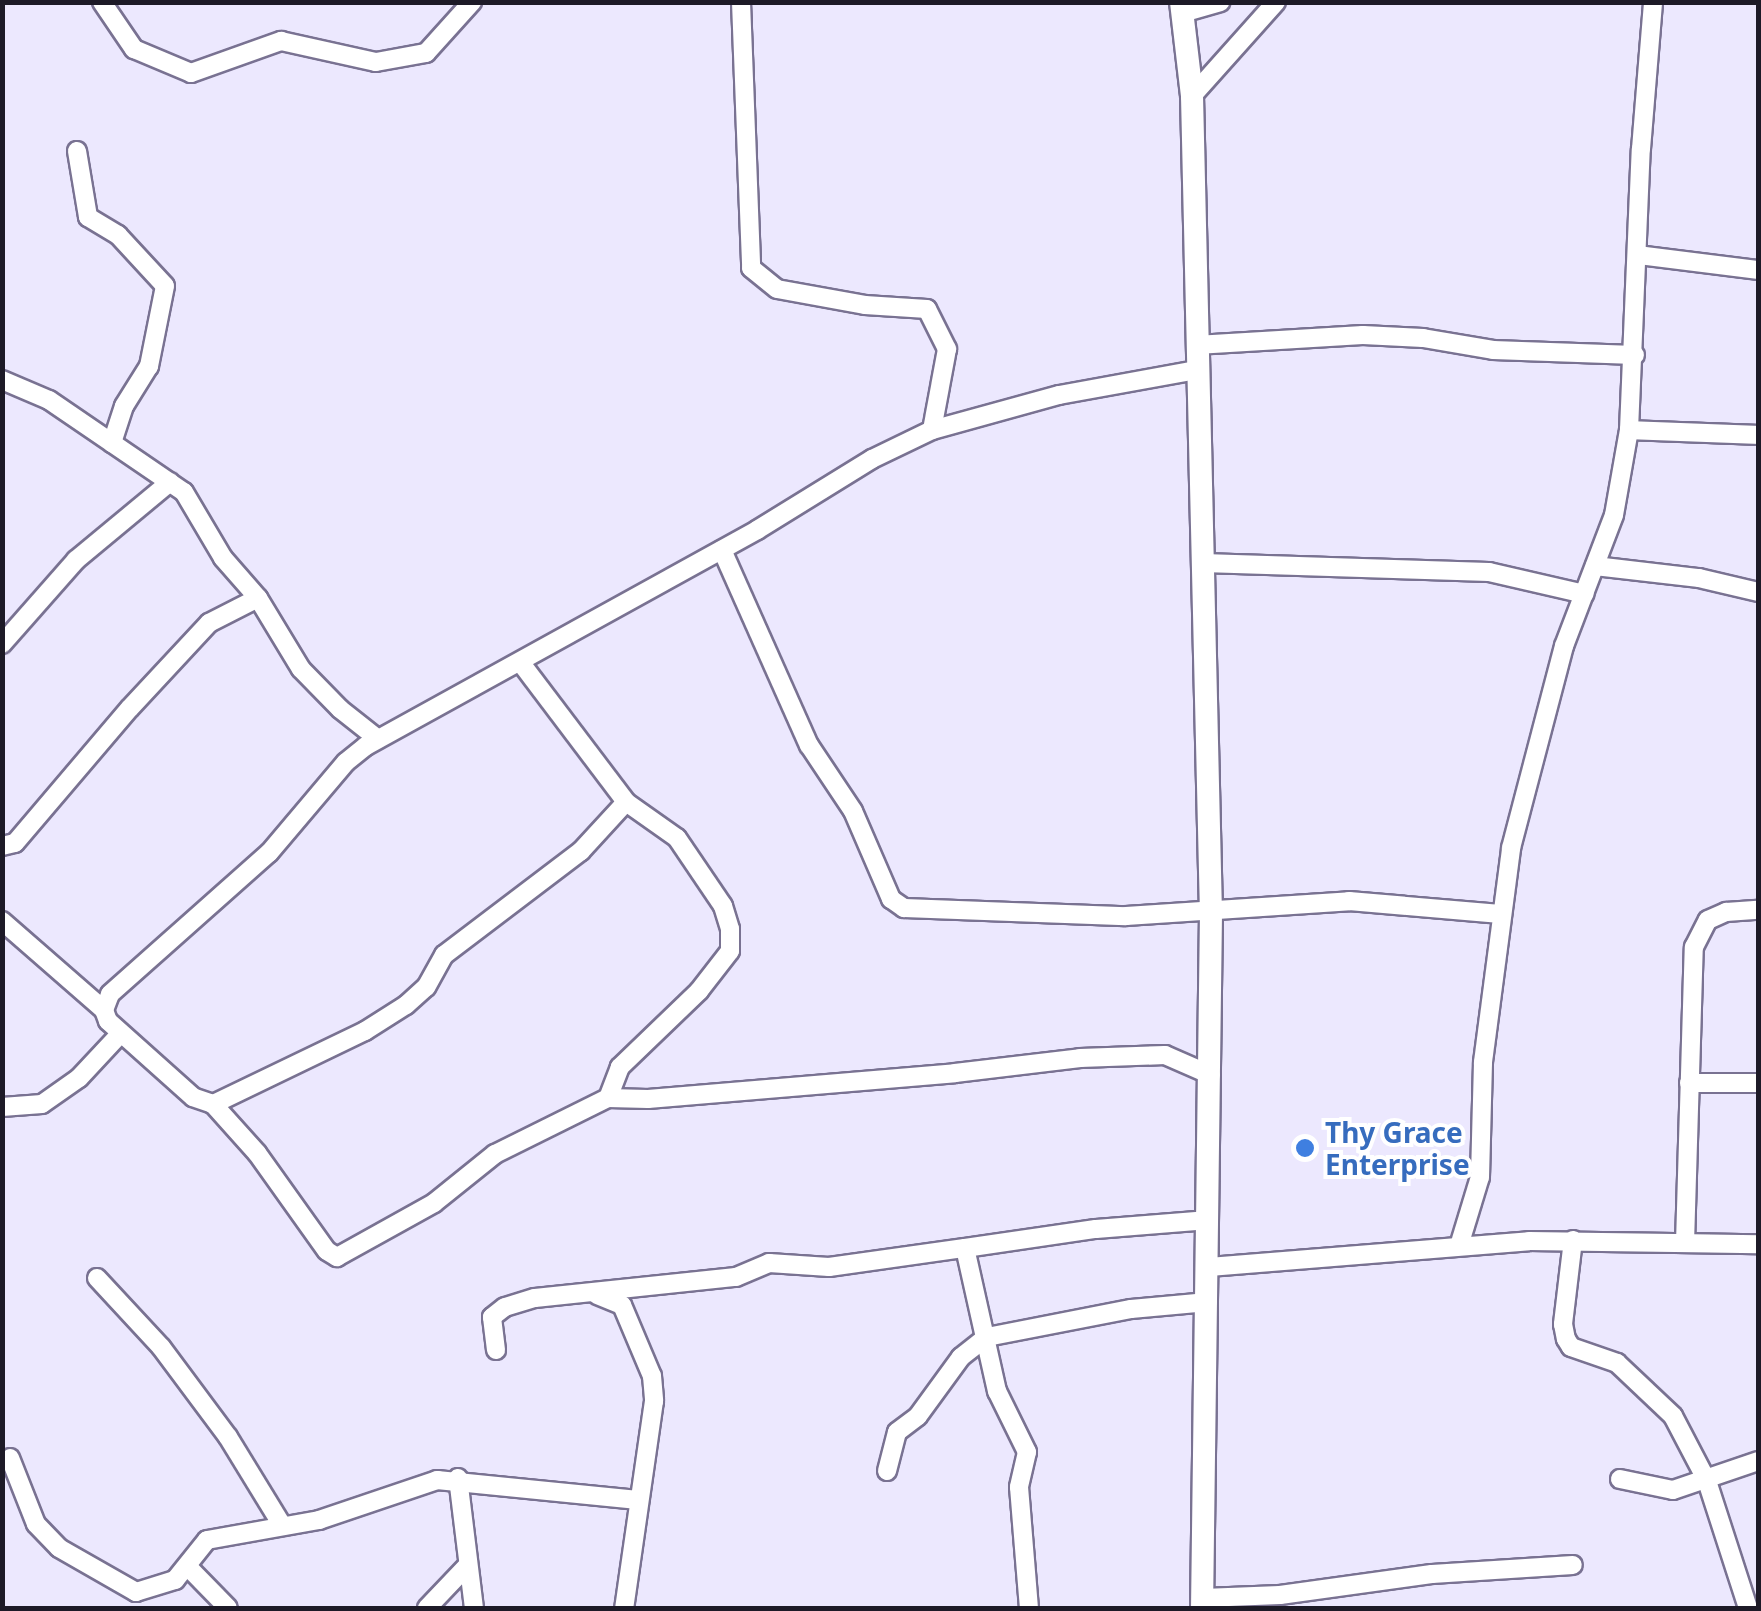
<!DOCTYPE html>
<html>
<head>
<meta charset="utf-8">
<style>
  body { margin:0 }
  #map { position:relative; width:1761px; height:1611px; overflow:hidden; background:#ece8fe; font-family:"Noto Sans",sans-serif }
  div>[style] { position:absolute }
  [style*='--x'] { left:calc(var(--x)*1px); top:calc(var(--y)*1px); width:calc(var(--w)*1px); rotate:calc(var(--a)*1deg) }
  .roads { filter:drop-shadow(2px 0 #797292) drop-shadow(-2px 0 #797292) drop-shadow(0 2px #797292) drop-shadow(0 -2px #797292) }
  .minor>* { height:18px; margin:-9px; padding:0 9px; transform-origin:9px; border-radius:9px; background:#fff }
  .tertiary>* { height:22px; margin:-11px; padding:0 11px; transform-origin:11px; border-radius:11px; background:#fff }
  .dots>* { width:28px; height:28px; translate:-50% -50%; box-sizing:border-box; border:5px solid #fff; border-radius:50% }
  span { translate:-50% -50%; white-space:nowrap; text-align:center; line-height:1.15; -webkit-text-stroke:8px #fff; paint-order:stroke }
  .shop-label { font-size:28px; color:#366cbe; font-weight:700 }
  .left { translate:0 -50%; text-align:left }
  .frame { position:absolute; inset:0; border:5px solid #1d1a27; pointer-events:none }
</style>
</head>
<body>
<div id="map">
  <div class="roads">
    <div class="minor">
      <i style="--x:102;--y:2;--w:57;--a:55.8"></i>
      <i style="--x:134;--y:49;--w:62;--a:22.8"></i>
      <i style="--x:191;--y:73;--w:96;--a:-19.6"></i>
      <i style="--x:281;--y:41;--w:97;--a:12.5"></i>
      <i style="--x:376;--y:62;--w:51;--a:-10.2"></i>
      <i style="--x:426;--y:53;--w:69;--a:-48"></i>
      <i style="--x:741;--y:2;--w:266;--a:87.8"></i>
      <i style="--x:751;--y:268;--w:33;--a:39"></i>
      <i style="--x:777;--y:289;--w:89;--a:10.3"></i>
      <i style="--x:865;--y:305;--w:62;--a:3.7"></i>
      <i style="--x:927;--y:309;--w:45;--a:63.4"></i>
      <i style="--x:947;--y:349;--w:82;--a:100.5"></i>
      <i style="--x:1182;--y:13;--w:40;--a:-16"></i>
      <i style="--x:1192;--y:96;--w:126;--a:-48.2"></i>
      <i style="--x:77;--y:151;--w:67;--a:80.5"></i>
      <i style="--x:88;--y:217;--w:35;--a:31"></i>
      <i style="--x:118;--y:235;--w:69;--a:47.3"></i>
      <i style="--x:165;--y:286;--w:82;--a:101.3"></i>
      <i style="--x:149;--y:366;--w:47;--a:122"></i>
      <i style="--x:124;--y:406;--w:39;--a:108"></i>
      <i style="--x:1638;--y:255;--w:121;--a:7.1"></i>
      <i style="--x:1196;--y:345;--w:167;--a:-3.4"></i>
      <i style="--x:1363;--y:335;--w:60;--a:2.9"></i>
      <i style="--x:1423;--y:338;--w:71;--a:9.7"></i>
      <i style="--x:1493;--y:350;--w:142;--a:2"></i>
      <i style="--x:2;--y:380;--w:51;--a:23.1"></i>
      <i style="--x:49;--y:400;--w:163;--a:34.3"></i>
      <i style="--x:184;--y:492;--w:77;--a:59.4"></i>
      <i style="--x:223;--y:558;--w:53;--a:48.8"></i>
      <i style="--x:258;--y:598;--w:83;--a:58.8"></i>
      <i style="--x:301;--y:669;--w:56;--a:45.7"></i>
      <i style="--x:340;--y:709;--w:48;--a:38.3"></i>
      <i style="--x:1629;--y:430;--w:129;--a:2.2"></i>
      <i style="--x:722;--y:550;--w:214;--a:66"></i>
      <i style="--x:809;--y:745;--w:79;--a:56.3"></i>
      <i style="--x:853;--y:811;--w:96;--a:66.6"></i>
      <i style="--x:891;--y:899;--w:16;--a:35"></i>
      <i style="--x:904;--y:908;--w:222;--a:2.1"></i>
      <i style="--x:1126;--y:916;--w:224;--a:-3.8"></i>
      <i style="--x:1349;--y:901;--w:152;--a:4.9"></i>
      <i style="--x:1203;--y:563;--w:286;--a:1.8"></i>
      <i style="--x:1489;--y:572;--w:98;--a:13"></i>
      <i style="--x:1595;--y:566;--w:105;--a:6.6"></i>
      <i style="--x:1699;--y:578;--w:61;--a:13.3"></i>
      <i style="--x:2;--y:644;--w:112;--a:-48.6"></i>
      <i style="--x:76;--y:560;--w:122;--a:-39.7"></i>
      <i style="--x:521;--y:663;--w:174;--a:52.9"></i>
      <i style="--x:626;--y:802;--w:62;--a:35.2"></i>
      <i style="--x:677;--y:838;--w:82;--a:55.9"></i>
      <i style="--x:723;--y:906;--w:24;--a:73"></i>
      <i style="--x:730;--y:929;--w:22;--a:90"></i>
      <i style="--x:730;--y:951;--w:51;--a:127.8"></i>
      <i style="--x:699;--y:991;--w:110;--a:136.1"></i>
      <i style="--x:620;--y:1067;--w:33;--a:111"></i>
      <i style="--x:608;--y:1098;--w:40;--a:1.4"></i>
      <i style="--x:648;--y:1099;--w:308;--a:-4.8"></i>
      <i style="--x:955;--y:1073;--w:126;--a:-6.8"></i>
      <i style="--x:1080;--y:1058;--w:85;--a:-2"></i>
      <i style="--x:1165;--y:1055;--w:50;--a:23.5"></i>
      <i style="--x:626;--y:802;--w:67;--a:132.6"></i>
      <i style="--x:581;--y:851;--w:172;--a:142.8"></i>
      <i style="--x:444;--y:955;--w:37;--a:119"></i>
      <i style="--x:426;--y:987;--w:27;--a:138"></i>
      <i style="--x:406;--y:1005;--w:49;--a:147.6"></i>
      <i style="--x:365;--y:1031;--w:169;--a:154.3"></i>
      <i style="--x:213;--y:1104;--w:21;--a:-161"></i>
      <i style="--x:193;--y:1097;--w:114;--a:-138.2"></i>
      <i style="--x:108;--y:1021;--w:12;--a:-110"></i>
      <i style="--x:104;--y:1010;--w:17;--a:-69"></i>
      <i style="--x:110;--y:994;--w:213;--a:-41.6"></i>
      <i style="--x:269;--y:853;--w:119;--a:-49.8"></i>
      <i style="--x:346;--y:762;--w:26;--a:-39"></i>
      <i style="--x:366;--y:746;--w:447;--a:-28.9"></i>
      <i style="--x:757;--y:530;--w:135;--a:-31.7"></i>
      <i style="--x:872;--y:459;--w:67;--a:-25.8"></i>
      <i style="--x:932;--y:430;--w:132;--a:-15.4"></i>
      <i style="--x:1059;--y:395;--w:139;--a:-10.3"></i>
      <i style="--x:2;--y:846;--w:13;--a:-13"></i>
      <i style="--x:15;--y:843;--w:177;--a:-49.6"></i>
      <i style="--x:130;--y:708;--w:116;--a:-47.1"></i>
      <i style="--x:209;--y:623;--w:55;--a:-27"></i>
      <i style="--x:2;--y:921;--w:135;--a:41.1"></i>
      <i style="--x:1689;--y:1083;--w:69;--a:0"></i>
      <i style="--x:213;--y:1104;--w:66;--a:48.1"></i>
      <i style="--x:257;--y:1153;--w:120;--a:54.5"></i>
      <i style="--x:327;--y:1251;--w:12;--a:31"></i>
      <i style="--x:337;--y:1257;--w:111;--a:-29.1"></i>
      <i style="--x:434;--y:1203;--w:78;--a:-38.8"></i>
      <i style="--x:495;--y:1154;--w:126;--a:-26.4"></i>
      <i style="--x:2;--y:1107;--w:40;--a:-4.3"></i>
      <i style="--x:42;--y:1104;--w:45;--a:-35.1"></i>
      <i style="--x:79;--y:1078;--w:60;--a:-47"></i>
      <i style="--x:1573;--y:1240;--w:85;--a:96.8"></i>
      <i style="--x:1563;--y:1324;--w:15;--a:79"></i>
      <i style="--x:1566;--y:1339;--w:9;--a:58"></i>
      <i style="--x:1571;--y:1347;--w:49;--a:19.2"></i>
      <i style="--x:1617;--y:1363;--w:77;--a:43.4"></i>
      <i style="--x:1673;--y:1416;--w:73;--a:62.4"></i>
      <i style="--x:1707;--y:1481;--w:133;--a:72.1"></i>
      <i style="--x:1685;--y:1243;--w:296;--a:-88.3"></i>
      <i style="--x:1694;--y:947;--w:30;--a:-63"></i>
      <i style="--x:1708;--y:920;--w:20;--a:-24"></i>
      <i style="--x:1726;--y:912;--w:32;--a:-4"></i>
      <i style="--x:1459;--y:1246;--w:72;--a:-73.1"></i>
      <i style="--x:1480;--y:1177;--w:115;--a:-88.5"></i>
      <i style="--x:1483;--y:1062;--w:216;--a:-82.5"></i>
      <i style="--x:1511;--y:848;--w:209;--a:-75.3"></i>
      <i style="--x:1564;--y:646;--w:140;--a:-69.1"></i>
      <i style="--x:1614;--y:515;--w:86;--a:-80"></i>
      <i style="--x:1629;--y:430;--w:281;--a:-87.6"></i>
      <i style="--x:1641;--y:149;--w:147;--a:-85.3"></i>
      <i style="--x:965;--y:1248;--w:132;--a:-8.3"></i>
      <i style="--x:1096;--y:1229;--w:113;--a:-4.6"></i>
      <i style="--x:1209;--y:1267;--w:321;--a:-4.6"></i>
      <i style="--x:1529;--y:1241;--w:229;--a:0.8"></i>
      <i style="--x:97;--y:1278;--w:94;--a:47.2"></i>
      <i style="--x:161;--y:1347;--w:112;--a:53.3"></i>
      <i style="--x:228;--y:1437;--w:103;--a:58.5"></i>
      <i style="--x:597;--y:1295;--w:27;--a:22"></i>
      <i style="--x:622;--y:1305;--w:77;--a:67.1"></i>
      <i style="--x:652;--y:1376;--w:25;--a:85"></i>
      <i style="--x:654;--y:1401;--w:209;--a:98.2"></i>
      <i style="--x:496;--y:1350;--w:33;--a:-97"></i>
      <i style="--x:492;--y:1317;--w:16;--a:-38"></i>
      <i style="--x:505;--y:1307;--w:31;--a:-17"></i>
      <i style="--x:535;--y:1298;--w:202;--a:-6"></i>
      <i style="--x:736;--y:1277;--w:36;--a:-23"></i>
      <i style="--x:769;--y:1263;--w:60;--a:3.8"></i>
      <i style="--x:829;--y:1267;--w:137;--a:-8"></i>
      <i style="--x:965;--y:1248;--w:147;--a:77.4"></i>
      <i style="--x:997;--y:1391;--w:68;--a:63.8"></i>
      <i style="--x:1027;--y:1452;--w:36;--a:103"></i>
      <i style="--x:1019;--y:1487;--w:121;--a:85.3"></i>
      <i style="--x:10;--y:1458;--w:71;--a:68.5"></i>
      <i style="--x:36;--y:1524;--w:33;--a:46"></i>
      <i style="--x:59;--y:1548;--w:89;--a:29.7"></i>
      <i style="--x:136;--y:1592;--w:41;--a:-17.1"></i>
      <i style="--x:175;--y:1580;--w:51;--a:-51.3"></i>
      <i style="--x:207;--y:1540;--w:114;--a:-10.1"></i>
      <i style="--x:319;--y:1520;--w:125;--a:-18.7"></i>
      <i style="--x:437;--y:1480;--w:202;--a:5.7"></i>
      <i style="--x:887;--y:1471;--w:40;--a:-75.6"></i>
      <i style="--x:897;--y:1432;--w:26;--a:-37"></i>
      <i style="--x:918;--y:1416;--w:73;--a:-53.9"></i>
      <i style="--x:961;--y:1357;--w:33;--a:-38"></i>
      <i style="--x:987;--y:1337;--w:147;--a:-11"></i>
      <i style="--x:1131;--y:1309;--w:77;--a:-5.2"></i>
      <i style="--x:458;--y:1478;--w:131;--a:83"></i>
      <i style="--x:1620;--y:1479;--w:54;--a:11.7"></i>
      <i style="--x:1673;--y:1490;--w:90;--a:-18.8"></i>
      <i style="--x:188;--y:1567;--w:57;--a:45.7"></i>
      <i style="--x:1203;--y:1598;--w:77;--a:-2.2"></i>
      <i style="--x:1280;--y:1595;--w:153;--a:-7.9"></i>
      <i style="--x:1432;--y:1574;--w:141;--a:-3.7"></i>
      <i style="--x:427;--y:1608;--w:58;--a:-46.4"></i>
    </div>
    <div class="tertiary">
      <i style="--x:1181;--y:2;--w:95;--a:83.3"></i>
      <i style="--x:1192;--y:96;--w:817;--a:88.67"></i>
      <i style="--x:1211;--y:913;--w:695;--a:90.74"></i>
    </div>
  </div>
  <div class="dots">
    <i style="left:1305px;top:1148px;background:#3f7fe0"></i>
  </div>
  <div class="shop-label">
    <span class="left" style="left:1325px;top:1148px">Thy Grace<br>Enterprise</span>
  </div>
  <div class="frame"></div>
</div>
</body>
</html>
